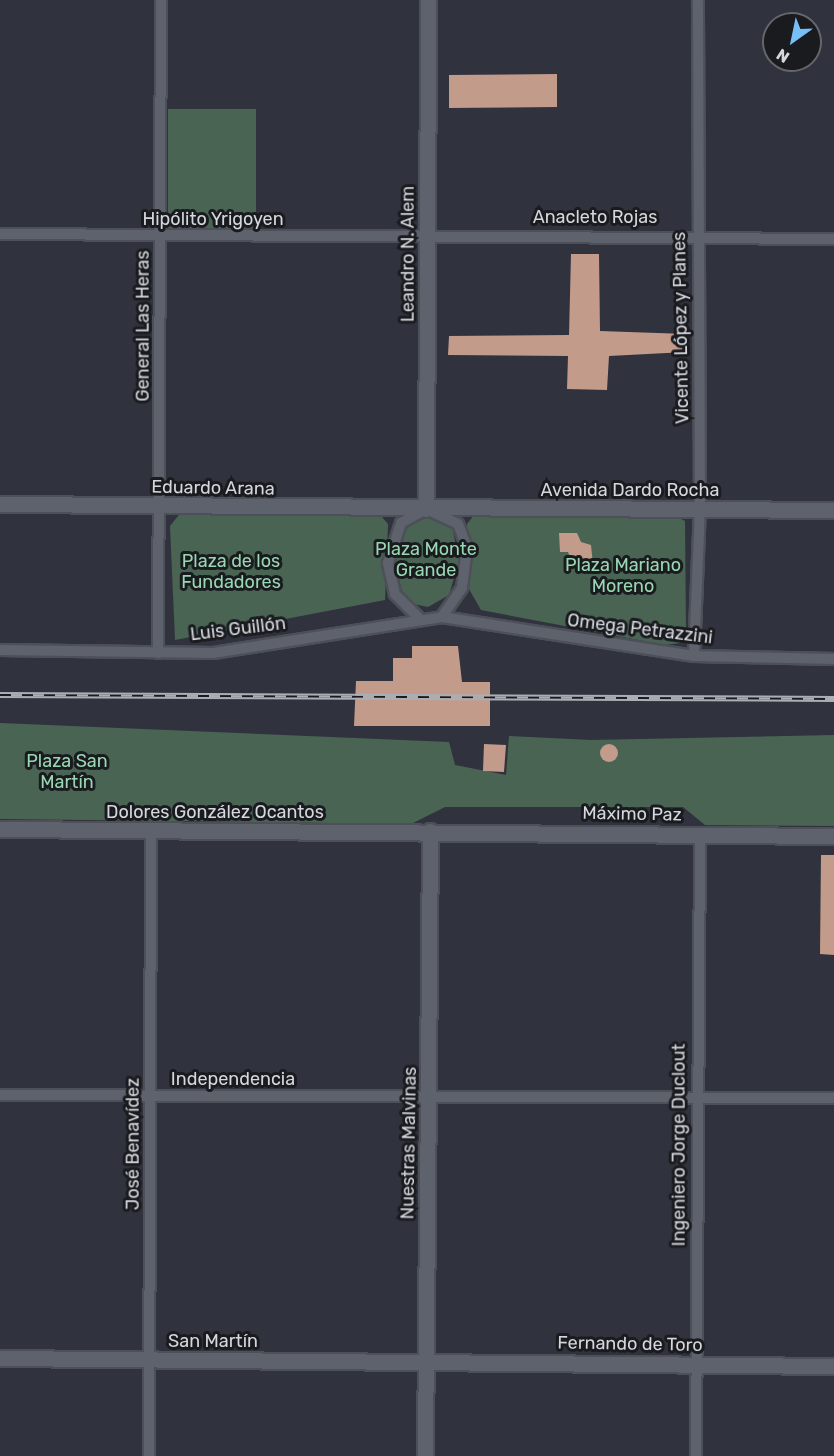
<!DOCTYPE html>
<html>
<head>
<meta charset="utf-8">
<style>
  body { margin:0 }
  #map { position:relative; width:834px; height:1456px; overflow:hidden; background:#30333d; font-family:Rubik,sans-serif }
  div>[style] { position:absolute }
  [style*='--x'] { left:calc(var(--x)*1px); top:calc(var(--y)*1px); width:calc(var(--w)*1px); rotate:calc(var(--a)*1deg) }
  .green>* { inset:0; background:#4a6454 }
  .building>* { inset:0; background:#c29b8b }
  .round { border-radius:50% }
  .roads { filter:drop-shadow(2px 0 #4d5058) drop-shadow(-2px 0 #4d5058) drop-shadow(0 2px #4d5058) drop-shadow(0 -2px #4d5058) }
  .street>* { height:10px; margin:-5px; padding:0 5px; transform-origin:5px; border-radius:5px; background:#5e626d }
  .secondary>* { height:15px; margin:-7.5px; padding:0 7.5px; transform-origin:7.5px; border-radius:7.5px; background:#5e626d }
  .rail>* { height:6px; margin-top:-3px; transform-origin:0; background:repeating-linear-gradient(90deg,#191b1f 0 11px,#abaeb5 0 22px); box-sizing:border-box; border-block:2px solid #abaeb5 }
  span { translate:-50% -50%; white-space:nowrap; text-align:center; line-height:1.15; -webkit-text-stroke:6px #191b1f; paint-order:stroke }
  .street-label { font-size:18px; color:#d4d7dd }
  .park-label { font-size:18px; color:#99d7b2 }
  .north { position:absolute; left:762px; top:12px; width:60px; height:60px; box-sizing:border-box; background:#191b1f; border:2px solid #64666b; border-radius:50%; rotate:213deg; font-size:16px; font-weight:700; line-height:24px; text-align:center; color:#d4d7dd }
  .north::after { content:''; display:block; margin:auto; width:21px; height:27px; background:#78bff7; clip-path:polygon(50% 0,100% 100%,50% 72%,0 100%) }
</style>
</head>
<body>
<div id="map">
  <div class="green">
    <i style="clip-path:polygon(168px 109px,256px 109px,256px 230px,168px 229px)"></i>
    <i style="clip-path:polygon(182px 511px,382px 517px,388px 524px,385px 600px,175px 640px,170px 526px)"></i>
    <i style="clip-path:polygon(428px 514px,452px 526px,459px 561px,449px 595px,428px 607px,414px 604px,402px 592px,394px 558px,407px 524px)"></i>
    <i style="clip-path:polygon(474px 515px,675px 516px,685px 521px,686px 633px,680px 643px,665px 645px,481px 610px,469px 589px,467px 524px)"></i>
    <i style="clip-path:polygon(0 723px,449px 742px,455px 765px,506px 775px,509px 736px,591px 740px,834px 735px,834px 826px,705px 825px,683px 807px,445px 807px,411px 824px,0 819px)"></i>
  </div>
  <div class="building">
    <i style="clip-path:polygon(557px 74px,557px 107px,449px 108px,449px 75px)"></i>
    <i style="clip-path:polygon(571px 254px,599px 254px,600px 331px,686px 334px,686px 352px,609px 356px,607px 390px,567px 389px,568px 356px,448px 355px,449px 336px,569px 335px)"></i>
    <i style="clip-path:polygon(559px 533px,577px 533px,581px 542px,591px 545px,593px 565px,573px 565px,568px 552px,560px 552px)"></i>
    <i style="clip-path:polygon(412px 646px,458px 646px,462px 682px,490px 682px,490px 726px,354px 726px,356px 681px,393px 681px,393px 658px,412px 658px)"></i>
    <i style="clip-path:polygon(484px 744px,506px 745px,504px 772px,483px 771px)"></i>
    <i class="round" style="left:600px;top:744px;width:18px;height:18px"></i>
    <i style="clip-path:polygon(821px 855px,834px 855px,834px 955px,820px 954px)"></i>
  </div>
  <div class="roads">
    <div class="street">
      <i style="--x:0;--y:234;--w:834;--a:0.34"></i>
      <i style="--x:418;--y:617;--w:33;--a:-135"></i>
      <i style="--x:395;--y:594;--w:32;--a:-103"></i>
      <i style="--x:388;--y:563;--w:42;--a:-72"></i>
      <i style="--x:401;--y:523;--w:29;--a:-29"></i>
      <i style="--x:426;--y:509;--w:35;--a:25"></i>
      <i style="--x:458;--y:524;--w:26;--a:69"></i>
      <i style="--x:467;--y:548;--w:40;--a:97.1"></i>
      <i style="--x:462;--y:588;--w:35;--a:125"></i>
      <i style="--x:0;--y:650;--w:213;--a:0.8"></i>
      <i style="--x:213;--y:653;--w:232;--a:-8.9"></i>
      <i style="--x:442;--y:617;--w:255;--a:8.8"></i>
      <i style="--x:694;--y:656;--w:140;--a:1.2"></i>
      <i style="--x:158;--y:653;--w:653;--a:-89.74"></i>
      <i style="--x:694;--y:656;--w:147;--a:-87.7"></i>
      <i style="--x:700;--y:509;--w:509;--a:-90.23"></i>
      <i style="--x:0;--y:1095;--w:834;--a:0.21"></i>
      <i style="--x:149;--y:1456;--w:624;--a:-89.82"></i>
      <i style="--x:696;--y:1456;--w:621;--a:-89.63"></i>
    </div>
    <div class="secondary">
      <i style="--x:0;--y:504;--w:834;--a:0.41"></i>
      <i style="--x:426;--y:509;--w:509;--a:-89.77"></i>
      <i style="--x:0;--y:829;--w:834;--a:0.48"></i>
      <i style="--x:0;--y:1358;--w:834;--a:0.55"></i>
      <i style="--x:425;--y:1456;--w:625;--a:-89.54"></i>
    </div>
  </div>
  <div class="rail">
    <i style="--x:0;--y:695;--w:834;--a:0.27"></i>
  </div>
  <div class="street-label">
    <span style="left:595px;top:217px">Anacleto Rojas</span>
    <span style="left:213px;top:219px">Hipólito Yrigoyen</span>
    <span style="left:408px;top:254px;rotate:-90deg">Leandro N. Alem</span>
    <span style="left:143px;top:326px;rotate:-90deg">General Las Heras</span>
    <span style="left:681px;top:328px;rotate:-91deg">Vicente López y Planes</span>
    <span style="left:213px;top:488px;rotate:1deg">Eduardo Arana</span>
    <span style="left:630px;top:490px">Avenida Dardo Rocha</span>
    <span style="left:238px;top:629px;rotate:-7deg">Luis Guillón</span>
    <span style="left:640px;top:629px;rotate:7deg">Omega Petrazzini</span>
    <span style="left:215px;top:812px">Dolores González Ocantos</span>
    <span style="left:632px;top:814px;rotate:1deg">Máximo Paz</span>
    <span style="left:233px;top:1079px">Independencia</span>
    <span style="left:409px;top:1143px;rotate:-89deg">Nuestras Malvinas</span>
    <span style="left:133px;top:1144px;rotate:-90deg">José Benavídez</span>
    <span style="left:679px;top:1145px;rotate:-90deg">Ingeniero Jorge Duclout</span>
    <span style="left:213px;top:1341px">San Martín</span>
    <span style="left:630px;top:1344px;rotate:1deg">Fernando de Toro</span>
  </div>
  <div class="park-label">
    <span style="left:426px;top:560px">Plaza Monte<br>Grande</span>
    <span style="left:231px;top:572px">Plaza de los<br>Fundadores</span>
    <span style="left:623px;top:576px">Plaza Mariano<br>Moreno</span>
    <span style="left:67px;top:772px">Plaza San<br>Martín</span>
  </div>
  <div class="north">N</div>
</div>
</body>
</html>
